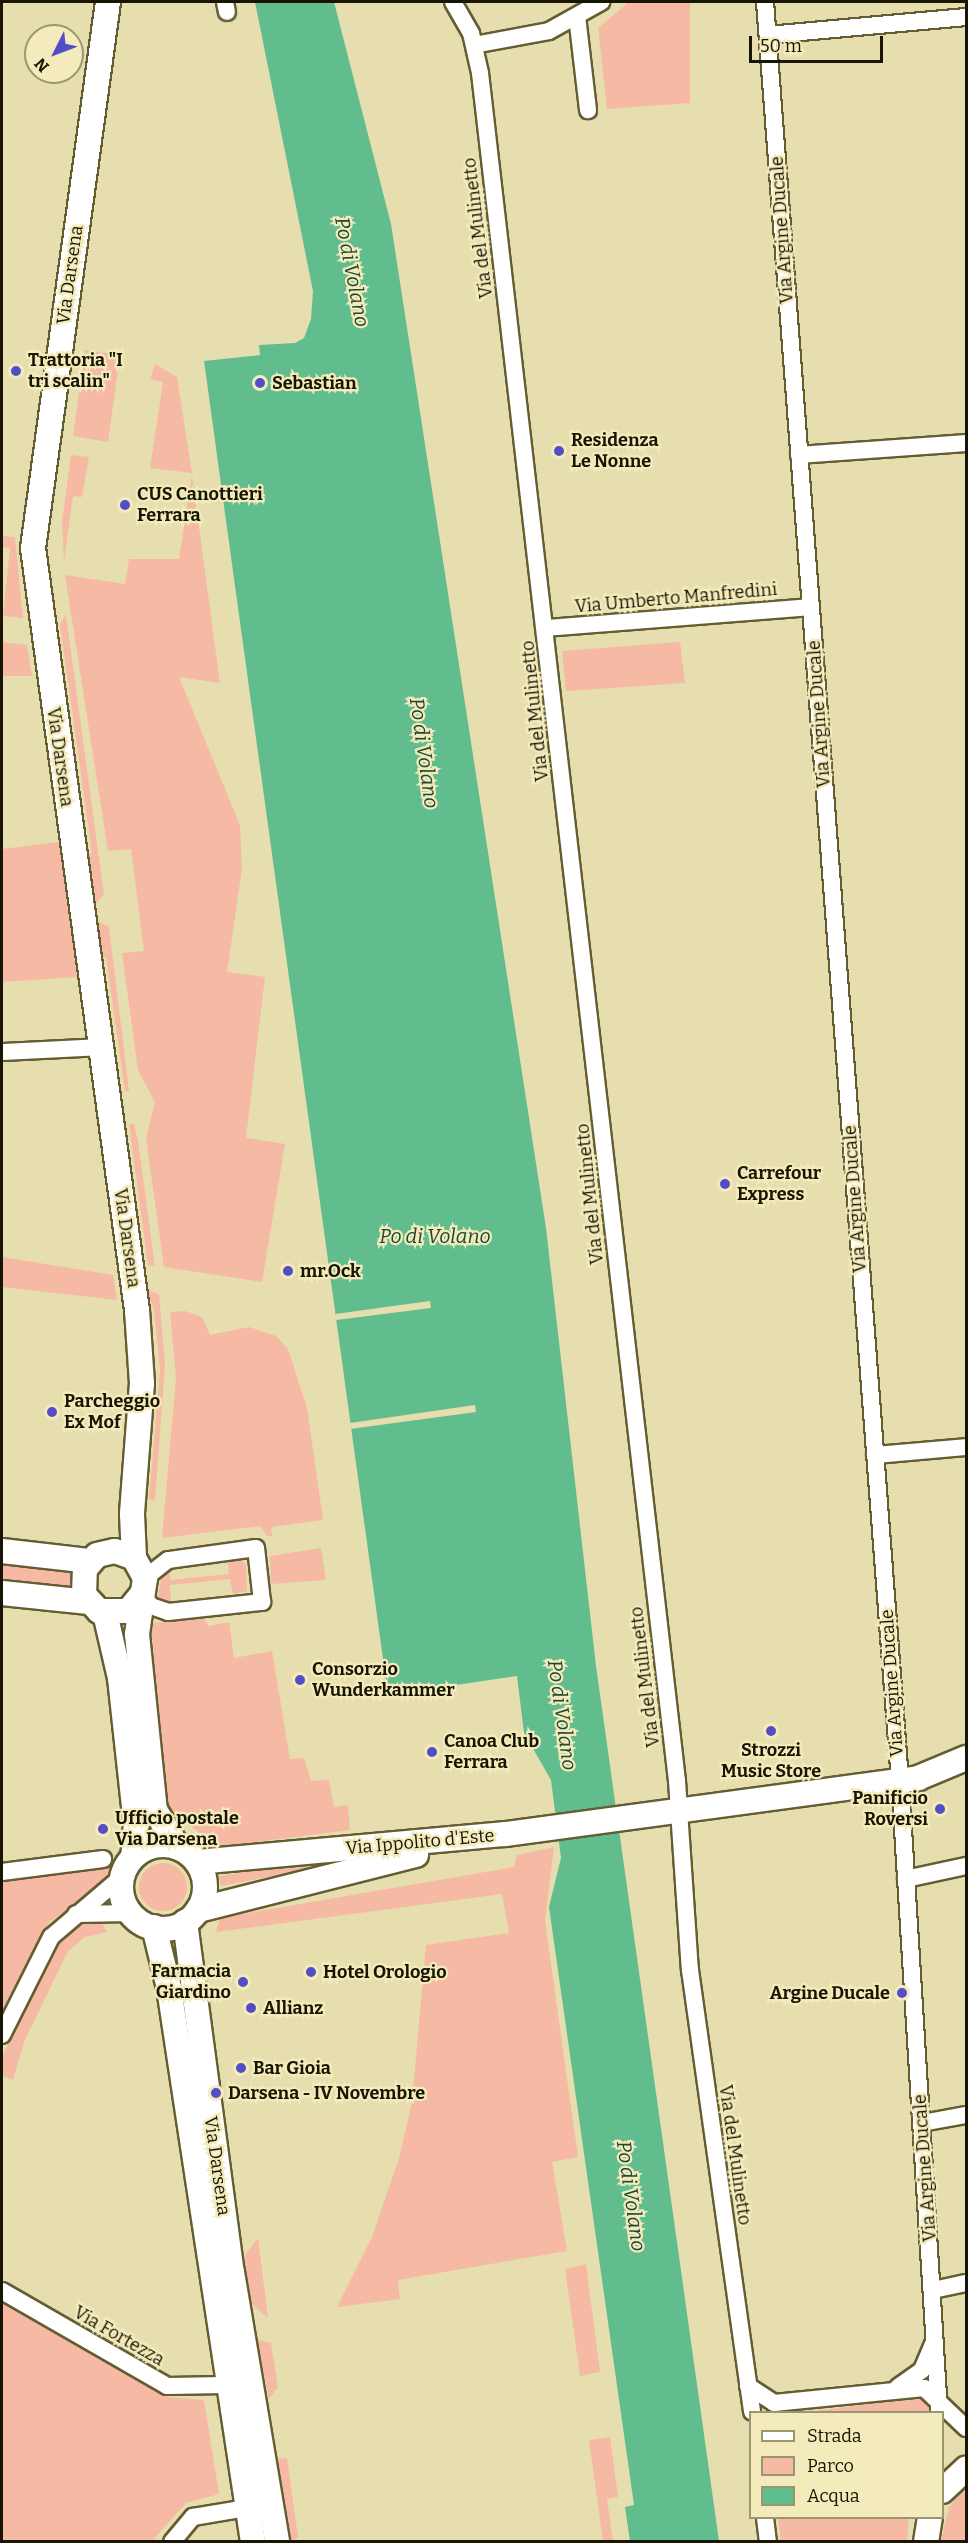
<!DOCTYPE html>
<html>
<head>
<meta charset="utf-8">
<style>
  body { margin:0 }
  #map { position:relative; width:968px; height:2543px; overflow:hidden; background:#e6deaf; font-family:Bitter,serif }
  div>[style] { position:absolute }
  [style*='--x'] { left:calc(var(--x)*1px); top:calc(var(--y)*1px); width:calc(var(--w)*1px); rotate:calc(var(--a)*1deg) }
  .green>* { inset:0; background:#f6b9a4 }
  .round { border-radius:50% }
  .water>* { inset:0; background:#61bd8e }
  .pier>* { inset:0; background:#e6deaf }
  .roads { filter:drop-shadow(2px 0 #645d32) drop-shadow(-2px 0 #645d32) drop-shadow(0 2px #645d32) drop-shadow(0 -2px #645d32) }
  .street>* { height:16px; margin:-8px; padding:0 8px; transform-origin:8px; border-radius:8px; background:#fff }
  .secondary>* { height:24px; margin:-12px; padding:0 12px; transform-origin:12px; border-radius:12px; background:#fff }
  .secondary>.ring { margin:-12px; padding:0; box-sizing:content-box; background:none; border:24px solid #fff; border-radius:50% }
  .dots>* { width:16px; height:16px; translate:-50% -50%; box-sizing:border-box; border:3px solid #f3ebbb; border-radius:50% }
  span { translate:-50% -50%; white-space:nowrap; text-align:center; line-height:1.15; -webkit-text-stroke:4.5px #f3ebbb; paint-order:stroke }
  .street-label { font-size:18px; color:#181504 }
  .poi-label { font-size:18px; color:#181504; font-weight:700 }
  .left { translate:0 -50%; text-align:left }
  .right { translate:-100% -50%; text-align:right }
  .water-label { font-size:20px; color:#1f4632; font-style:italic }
  .frame { position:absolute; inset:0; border:3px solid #181504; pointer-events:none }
  .legend { position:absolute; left:749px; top:2411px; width:195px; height:108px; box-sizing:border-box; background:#f3ebbb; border:2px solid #9b9572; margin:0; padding:8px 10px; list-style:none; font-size:18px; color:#181504 }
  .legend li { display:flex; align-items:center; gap:12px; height:30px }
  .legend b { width:30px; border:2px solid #9b9572 }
  .north { position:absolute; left:24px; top:24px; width:60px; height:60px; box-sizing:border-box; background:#f3ebbb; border:2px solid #9b9572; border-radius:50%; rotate:228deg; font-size:16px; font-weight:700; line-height:24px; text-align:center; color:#181504 }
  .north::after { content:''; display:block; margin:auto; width:21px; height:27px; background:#534ec6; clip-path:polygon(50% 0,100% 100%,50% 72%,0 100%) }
  .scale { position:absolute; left:749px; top:36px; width:134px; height:27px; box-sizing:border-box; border:3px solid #181504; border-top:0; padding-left:8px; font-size:18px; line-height:21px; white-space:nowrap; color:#181504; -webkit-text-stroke:4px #f3ebbb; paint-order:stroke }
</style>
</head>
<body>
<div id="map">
  <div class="green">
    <i style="clip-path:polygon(629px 2px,690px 2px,690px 103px,607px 109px,598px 28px)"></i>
    <i style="clip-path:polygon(85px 350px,120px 355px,108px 442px,73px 436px)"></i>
    <i style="clip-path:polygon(155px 364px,177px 377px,192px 473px,150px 468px,163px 382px,150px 379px)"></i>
    <i style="clip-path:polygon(71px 455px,89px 457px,82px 497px,73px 496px,64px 561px,62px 522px)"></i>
    <i style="clip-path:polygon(192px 475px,220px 683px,179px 677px,240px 825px,242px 869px,227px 972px,265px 977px,246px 1138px,285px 1144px,262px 1282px,164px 1267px,146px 1138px,155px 1102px,138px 1070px,122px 953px,144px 951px,131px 849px,108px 851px,65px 575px,125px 584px,129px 559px,179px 559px)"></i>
    <i style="clip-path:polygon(2px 536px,15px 537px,23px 618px,3px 616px,10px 548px,2px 547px)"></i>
    <i style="clip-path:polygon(66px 615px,104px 895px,93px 906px,86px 855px,92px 853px,60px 624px)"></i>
    <i style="clip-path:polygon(2px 642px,27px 645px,32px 676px,2px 676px)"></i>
    <i style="clip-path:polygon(680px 642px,685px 683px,566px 691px,562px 651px)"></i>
    <i style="clip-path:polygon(59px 842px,77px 977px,2px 982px,2px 849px)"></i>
    <i style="clip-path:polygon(94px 919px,109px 927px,129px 1091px,125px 1091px,106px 957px,100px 958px)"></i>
    <i style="clip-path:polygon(129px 1124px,134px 1124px,138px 1141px,155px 1266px,148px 1265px)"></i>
    <i style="clip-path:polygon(2px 1257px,113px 1275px,117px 1300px,2px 1287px)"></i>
    <i style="clip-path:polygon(146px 1290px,159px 1294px,165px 1364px,155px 1500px,149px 1499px,160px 1371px,154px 1309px)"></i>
    <i style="clip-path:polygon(185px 1311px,202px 1317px,210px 1335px,249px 1327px,276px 1336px,288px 1349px,307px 1408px,323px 1520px,271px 1527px,272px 1536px,267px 1536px,260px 1526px,162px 1538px,176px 1378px,170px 1312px)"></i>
    <i style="clip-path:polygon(321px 1548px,326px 1580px,271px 1584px,270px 1556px)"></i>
    <i style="clip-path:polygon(2px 1560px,78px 1568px,75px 1594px,2px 1586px)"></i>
    <i style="clip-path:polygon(240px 1560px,246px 1564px,247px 1591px,233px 1594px,230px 1579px,170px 1585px,171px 1601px,157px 1601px,163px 1569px,169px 1569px,170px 1580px,229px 1574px,228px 1562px)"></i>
    <i style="clip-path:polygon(203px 1618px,209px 1626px,229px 1622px,234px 1658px,272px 1651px,290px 1759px,304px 1758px,311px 1781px,329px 1780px,334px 1807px,348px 1805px,350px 1830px,218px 1847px,167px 1809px,151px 1623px)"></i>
    <i style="clip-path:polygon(436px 1844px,221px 1886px,219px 1876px)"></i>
    <i style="clip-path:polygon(554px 1847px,545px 1921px,578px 2157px,552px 2162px,567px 2251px,398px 2280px,400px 2299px,337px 2307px,372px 2237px,399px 2158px,412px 2102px,426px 1945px,509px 1933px,502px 1894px,216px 1932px,220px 1918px,514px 1867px,517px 1855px)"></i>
    <i style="clip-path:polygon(118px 1859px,113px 1878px,49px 1922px,2px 2016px,2px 1874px)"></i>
    <i class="round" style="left:139px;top:1863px;width:48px;height:48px"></i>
    <i style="clip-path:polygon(99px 1918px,107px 1932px,85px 1937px,68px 1951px,24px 2042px,13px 2080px,2px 2075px,2px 2057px,63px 1933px,75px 1923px)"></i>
    <i style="clip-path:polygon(258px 2238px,268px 2318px,251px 2303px,242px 2260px)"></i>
    <i style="clip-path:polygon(586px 2264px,600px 2372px,580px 2376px,565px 2269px)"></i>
    <i style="clip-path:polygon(2px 2299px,168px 2397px,204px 2400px,219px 2494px,186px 2503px,152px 2541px,2px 2542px)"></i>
    <i style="clip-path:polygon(256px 2339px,271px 2343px,278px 2387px,269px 2399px)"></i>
    <i style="clip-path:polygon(915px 2398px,930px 2402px,929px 2412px,807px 2412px)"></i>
    <i style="clip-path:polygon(610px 2437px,618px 2497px,607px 2499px,613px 2541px,603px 2541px,589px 2440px)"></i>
    <i style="clip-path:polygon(287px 2458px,298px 2537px,292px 2541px,287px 2541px,276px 2459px)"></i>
    <i style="clip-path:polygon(966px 2487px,966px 2541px,941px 2541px,949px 2507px)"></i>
    <i style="clip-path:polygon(778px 2518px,909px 2518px,907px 2541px,781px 2541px)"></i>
  </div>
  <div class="water">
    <i style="clip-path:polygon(255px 2px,334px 2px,391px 224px,546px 1228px,596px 1666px,719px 2541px,630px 2541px,625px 2507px,634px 2505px,549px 1907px,561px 1858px,551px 1780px,524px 1733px,517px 1676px,388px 1695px,204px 361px,260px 355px,259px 345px,295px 343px,304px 338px,311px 319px,313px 291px)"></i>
  </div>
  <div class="pier">
    <i style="clip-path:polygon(430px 1301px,431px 1308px,336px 1320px,335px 1314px)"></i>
    <i style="clip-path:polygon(475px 1405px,476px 1412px,350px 1429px,350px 1423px)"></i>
  </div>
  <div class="roads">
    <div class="street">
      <i style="--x:225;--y:2;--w:10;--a:79"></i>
      <i style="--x:453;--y:2;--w:36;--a:60"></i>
      <i style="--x:471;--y:33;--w:41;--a:77.3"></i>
      <i style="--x:480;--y:73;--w:1719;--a:83.42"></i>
      <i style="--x:677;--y:1781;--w:189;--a:86.1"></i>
      <i style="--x:690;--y:1970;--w:446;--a:82"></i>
      <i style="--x:765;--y:2;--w:1783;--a:85.66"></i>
      <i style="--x:900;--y:1780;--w:633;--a:86.47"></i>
      <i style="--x:577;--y:16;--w:95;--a:83.3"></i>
      <i style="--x:768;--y:35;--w:199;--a:-5.2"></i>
      <i style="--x:474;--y:45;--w:76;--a:-10.6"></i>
      <i style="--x:549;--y:31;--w:60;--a:-29.1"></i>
      <i style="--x:799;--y:455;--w:167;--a:-4.1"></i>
      <i style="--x:546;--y:628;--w:265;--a:-4.5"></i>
      <i style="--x:2;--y:1052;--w:98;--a:-2.9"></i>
      <i style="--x:875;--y:1455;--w:91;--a:-5"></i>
      <i style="--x:142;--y:1594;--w:15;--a:53"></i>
      <i style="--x:151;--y:1606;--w:18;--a:19"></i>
      <i style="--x:168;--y:1612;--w:95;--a:-6.1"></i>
      <i style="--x:262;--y:1602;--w:54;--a:-96.3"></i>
      <i style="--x:256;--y:1548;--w:89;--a:172.2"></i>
      <i style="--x:168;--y:1560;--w:29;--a:142"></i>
      <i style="--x:2;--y:1872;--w:102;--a:-7.3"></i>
      <i style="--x:906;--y:1879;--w:61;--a:-12.2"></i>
      <i style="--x:76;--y:1914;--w:55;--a:-1"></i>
      <i style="--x:2;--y:2035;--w:110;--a:-63.4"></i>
      <i style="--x:51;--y:1937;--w:94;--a:-40.3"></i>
      <i style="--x:922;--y:2123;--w:45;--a:-10.3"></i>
      <i style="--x:933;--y:2290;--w:34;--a:-12"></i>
      <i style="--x:2;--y:2291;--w:190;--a:29.9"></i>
      <i style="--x:167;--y:2386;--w:58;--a:-1"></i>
      <i style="--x:748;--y:2386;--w:31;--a:33"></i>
      <i style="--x:774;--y:2403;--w:151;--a:-5.7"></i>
      <i style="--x:924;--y:2388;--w:58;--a:43.6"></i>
      <i style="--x:898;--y:2387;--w:29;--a:-35"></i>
      <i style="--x:922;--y:2370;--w:28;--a:-67"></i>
      <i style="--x:765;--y:2518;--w:24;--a:83"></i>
      <i style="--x:172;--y:2542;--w:33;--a:-50"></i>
      <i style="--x:193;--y:2517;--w:55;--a:-9.5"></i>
    </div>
    <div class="secondary">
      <i style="--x:108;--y:2;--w:551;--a:97.82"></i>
      <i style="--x:33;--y:548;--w:769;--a:82.23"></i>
      <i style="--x:137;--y:1310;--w:73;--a:86.1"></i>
      <i style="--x:142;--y:1383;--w:131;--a:94.4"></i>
      <i style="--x:132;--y:1514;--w:44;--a:87.4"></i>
      <i style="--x:2;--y:1551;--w:89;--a:6.5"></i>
      <i style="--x:2;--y:1593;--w:87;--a:5.9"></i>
      <i style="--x:142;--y:1594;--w:22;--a:129"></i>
      <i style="--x:128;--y:1611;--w:29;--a:180"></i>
      <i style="--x:99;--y:1611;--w:22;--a:-133"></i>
      <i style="--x:84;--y:1595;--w:26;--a:-88"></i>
      <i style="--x:85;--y:1569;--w:18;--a:-49"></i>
      <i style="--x:97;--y:1555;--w:18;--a:-13"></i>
      <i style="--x:115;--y:1551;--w:20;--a:20"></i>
      <i style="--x:134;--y:1558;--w:23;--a:61"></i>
      <i style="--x:145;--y:1578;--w:57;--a:98.1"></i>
      <i style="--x:137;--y:1634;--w:177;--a:84.2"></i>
      <i style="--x:155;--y:1810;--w:44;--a:58.8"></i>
      <i style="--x:105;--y:1613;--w:67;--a:77"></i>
      <i style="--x:120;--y:1678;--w:148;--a:83.8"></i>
      <i style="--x:136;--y:1825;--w:32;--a:95"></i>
      <i class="ring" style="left:121px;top:1845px;width:60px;height:60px"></i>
      <i style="--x:197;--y:1862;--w:310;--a:-5.2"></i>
      <i style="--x:506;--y:1834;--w:416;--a:-7.7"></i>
      <i style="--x:918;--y:1778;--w:52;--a:-22.6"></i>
      <i style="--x:198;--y:1910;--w:225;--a:-14.2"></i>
      <i style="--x:185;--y:1922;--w:353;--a:82.4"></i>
      <i style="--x:232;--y:2272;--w:274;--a:80.5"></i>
      <i style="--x:154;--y:1927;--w:63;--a:76.2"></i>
      <i style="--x:169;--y:1988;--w:560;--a:81.38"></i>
      <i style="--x:942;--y:2491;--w:33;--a:-43"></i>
      <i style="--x:926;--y:2542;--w:24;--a:-81"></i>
    </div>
  </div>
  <div class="dots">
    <i style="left:16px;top:371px;background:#534ec6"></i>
    <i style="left:260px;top:383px;background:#534ec6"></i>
    <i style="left:559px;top:451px;background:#534ec6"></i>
    <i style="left:125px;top:505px;background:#534ec6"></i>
    <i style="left:725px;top:1184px;background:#534ec6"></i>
    <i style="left:288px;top:1271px;background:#534ec6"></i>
    <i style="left:52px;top:1412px;background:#534ec6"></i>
    <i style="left:300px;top:1680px;background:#534ec6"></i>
    <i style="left:771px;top:1731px;background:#534ec6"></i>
    <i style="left:432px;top:1752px;background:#534ec6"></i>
    <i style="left:940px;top:1809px;background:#534ec6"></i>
    <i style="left:103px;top:1829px;background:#534ec6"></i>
    <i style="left:311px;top:1972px;background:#534ec6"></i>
    <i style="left:243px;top:1982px;background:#534ec6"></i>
    <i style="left:902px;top:1993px;background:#534ec6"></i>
    <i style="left:251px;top:2008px;background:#534ec6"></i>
    <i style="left:241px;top:2068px;background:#534ec6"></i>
    <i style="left:216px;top:2093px;background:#534ec6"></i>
  </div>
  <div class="street-label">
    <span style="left:478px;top:228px;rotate:-97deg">Via del Mulinetto</span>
    <span style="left:782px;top:230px;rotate:-94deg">Via Argine Ducale</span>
    <span style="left:70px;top:275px;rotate:-82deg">Via Darsena</span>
    <span style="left:676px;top:598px;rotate:-5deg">Via Umberto Manfredini</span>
    <span style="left:535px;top:711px;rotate:-96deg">Via del Mulinetto</span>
    <span style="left:819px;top:714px;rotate:-94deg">Via Argine Ducale</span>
    <span style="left:60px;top:757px;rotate:82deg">Via Darsena</span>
    <span style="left:590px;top:1194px;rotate:-96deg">Via del Mulinetto</span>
    <span style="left:855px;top:1199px;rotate:-94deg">Via Argine Ducale</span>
    <span style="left:127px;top:1238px;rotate:82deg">Via Darsena</span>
    <span style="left:645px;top:1677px;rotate:-97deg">Via del Mulinetto</span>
    <span style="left:892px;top:1683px;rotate:-94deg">Via Argine Ducale</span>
    <span style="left:420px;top:1842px;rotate:-5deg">Via Ippolito d'Este</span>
    <span style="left:735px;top:2155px;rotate:82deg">Via del Mulinetto</span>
    <span style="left:217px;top:2166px;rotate:82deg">Via Darsena</span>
    <span style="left:925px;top:2168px;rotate:-94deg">Via Argine Ducale</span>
    <span style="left:119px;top:2336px;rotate:30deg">Via Fortezza</span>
  </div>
  <div class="poi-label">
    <span class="left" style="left:28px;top:371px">Trattoria "I<br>tri scalin"</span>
    <span class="left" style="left:272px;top:383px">Sebastian</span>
    <span class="left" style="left:571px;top:451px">Residenza<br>Le Nonne</span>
    <span class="left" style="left:137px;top:505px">CUS Canottieri<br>Ferrara</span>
    <span class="left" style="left:737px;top:1184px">Carrefour<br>Express</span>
    <span class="left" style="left:300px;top:1271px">mr.Ock</span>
    <span class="left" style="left:64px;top:1412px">Parcheggio<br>Ex Mof</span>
    <span class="left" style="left:312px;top:1680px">Consorzio<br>Wunderkammer</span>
    <span class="left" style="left:444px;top:1752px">Canoa Club<br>Ferrara</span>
    <span style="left:771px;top:1761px">Strozzi<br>Music Store</span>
    <span class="right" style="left:928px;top:1809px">Panificio<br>Roversi</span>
    <span class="left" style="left:115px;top:1829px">Ufficio postale<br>Via Darsena</span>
    <span class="right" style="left:231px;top:1982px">Farmacia<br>Giardino</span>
    <span class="left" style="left:323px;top:1972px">Hotel Orologio</span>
    <span class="right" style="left:890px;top:1993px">Argine Ducale</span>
    <span class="left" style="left:263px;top:2008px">Allianz</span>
    <span class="left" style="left:253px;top:2068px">Bar Gioia</span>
    <span class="left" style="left:228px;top:2093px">Darsena - IV Novembre</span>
  </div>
  <div class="water-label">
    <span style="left:352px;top:272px;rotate:79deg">Po di Volano</span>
    <span style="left:424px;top:753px;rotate:82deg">Po di Volano</span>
    <span style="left:435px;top:1236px">Po di Volano</span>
    <span style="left:562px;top:1715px;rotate:82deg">Po di Volano</span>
    <span style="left:631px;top:2196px;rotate:82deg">Po di Volano</span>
  </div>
  <div class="frame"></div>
  <ul class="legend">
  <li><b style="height:8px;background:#fff"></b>Strada</li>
  <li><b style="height:16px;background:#f6b9a4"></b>Parco</li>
  <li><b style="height:16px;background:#61bd8e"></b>Acqua</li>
  </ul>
  <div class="north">N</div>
  <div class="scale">50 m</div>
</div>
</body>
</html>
